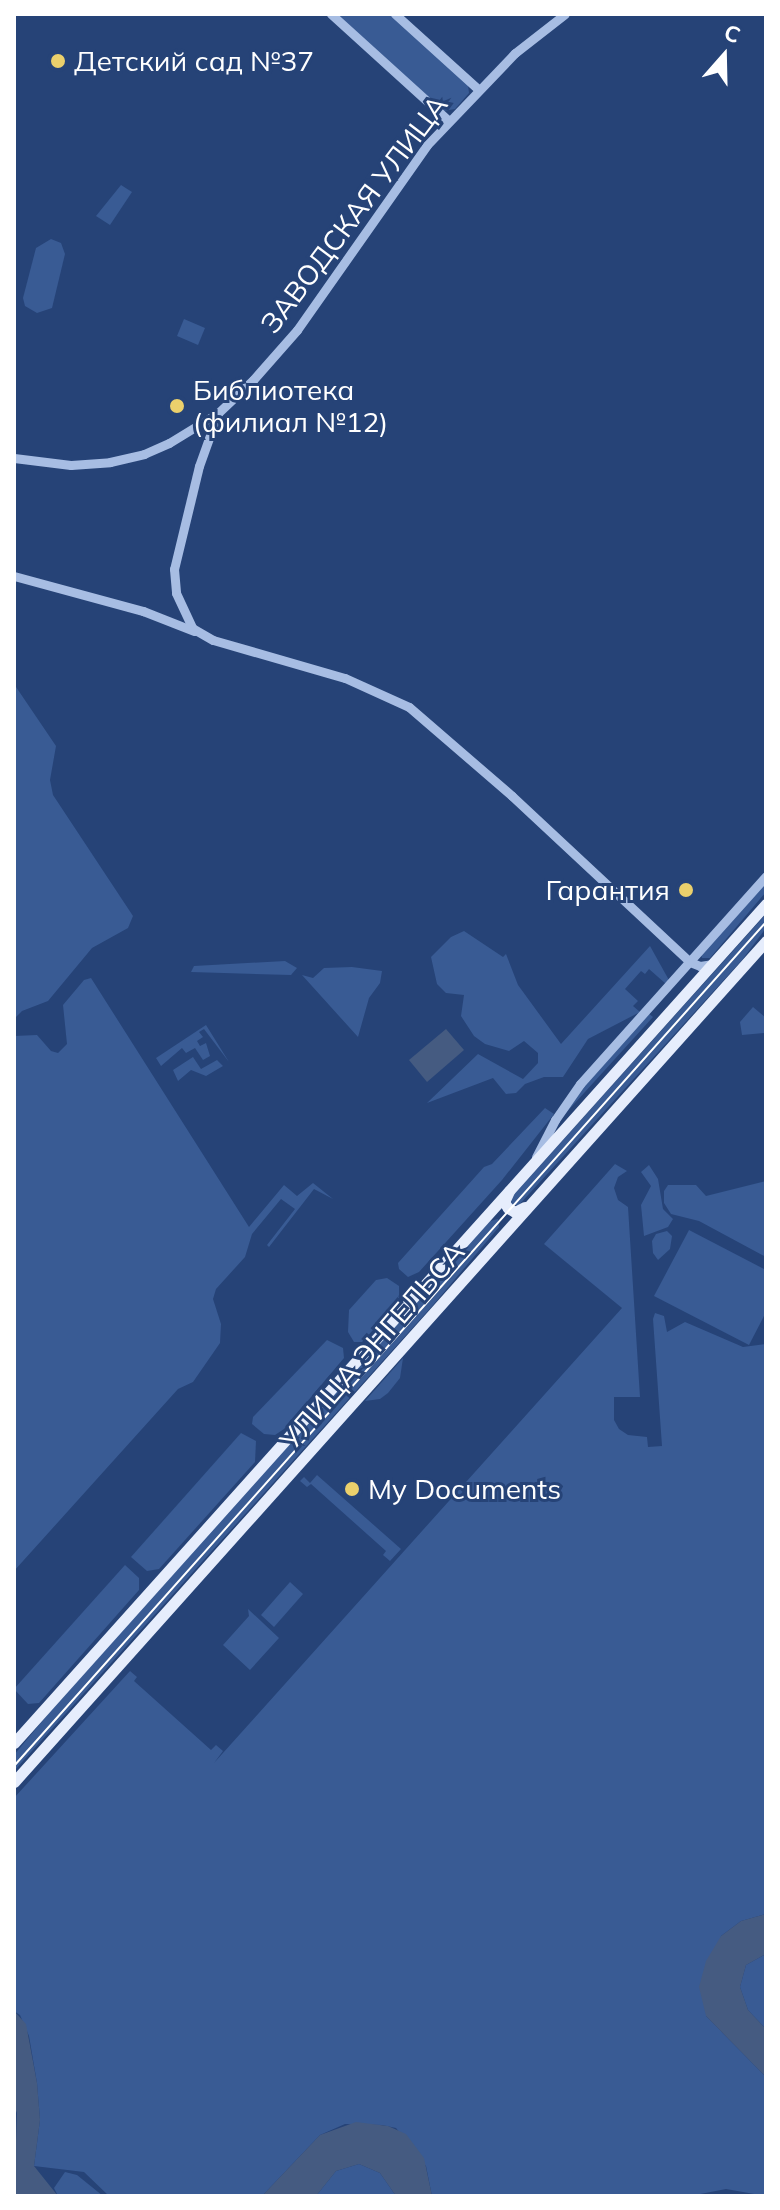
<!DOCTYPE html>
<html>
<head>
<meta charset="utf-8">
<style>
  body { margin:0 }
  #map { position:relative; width:780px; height:2210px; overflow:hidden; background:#264377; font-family:Mulish,sans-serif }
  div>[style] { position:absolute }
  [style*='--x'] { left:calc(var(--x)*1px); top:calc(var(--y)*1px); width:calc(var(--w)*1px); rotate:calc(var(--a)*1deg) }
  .green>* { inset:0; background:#395b94 }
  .water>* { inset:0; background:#455b81 }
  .minor>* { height:9px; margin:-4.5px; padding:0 4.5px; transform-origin:4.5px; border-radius:4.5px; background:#a7bde3 }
  .major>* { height:11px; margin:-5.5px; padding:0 5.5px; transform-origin:5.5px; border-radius:5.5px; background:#e6edfc }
  .tram>* { height:2px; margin:-1px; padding:0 1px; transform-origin:1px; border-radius:1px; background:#fff }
  .dots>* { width:22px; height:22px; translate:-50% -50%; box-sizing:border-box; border:4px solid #264377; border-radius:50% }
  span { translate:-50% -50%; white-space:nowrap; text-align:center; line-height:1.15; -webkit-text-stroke:6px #264377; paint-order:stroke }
  .poi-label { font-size:28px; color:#fff }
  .left { translate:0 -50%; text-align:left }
  .right { translate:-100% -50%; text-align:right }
  .street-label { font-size:28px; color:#fff }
  .frame { position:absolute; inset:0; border:16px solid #fff; pointer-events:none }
  .north { position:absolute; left:684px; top:16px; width:80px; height:80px; -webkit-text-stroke:6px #264377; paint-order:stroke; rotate:20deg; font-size:22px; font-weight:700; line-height:32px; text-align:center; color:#fff }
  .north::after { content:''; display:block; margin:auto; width:28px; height:36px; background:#fff; clip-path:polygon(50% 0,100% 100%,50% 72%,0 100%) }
</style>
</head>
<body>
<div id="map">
  <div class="green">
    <i style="clip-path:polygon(336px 14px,393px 14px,468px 85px,469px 93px,455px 109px,443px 111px)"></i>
    <i style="clip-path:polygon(121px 185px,132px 192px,110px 225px,96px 216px)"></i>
    <i style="clip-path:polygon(51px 239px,61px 243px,65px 254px,52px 308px,37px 313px,25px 306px,23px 298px,36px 248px)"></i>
    <i style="clip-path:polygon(184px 319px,205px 328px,198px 345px,177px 336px)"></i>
    <i style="clip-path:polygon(14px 684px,56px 746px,50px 780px,53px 795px,133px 916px,128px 928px,92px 948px,48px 1001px,22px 1011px,14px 1019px)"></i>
    <i style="clip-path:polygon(766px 878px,766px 892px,710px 958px,702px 958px,701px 954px)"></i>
    <i style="clip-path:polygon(766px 914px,766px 928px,742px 960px,519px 1205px,512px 1205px,511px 1198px)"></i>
    <i style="clip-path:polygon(464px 931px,503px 957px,506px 954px,518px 985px,561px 1044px,650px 946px,670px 982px,666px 984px,649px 969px,645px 974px,641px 971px,625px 989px,638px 1001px,633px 1006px,640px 1012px,588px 1039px,563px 1077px,544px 1077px,525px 1084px,516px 1093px,506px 1094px,493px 1078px,427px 1103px,478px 1054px,523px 1079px,538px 1063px,538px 1053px,524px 1041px,509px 1051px,485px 1044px,474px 1036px,461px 1016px,464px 995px,446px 993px,437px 984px,431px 957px,451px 937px)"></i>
    <i style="clip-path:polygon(285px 961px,297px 968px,291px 975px,191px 972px,194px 966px)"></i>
    <i style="clip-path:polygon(352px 967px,382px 971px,380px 983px,369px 998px,358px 1037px,302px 975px,313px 978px,324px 968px)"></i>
    <i style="clip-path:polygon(91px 978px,249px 1227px,284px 1185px,297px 1196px,313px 1183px,333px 1199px,314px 1189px,269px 1247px,267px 1245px,295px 1209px,281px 1199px,252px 1234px,245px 1257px,216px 1289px,213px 1299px,221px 1324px,220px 1343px,193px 1382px,178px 1389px,14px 1571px,14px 1036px,37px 1035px,51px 1051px,58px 1053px,67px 1044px,63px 1005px,84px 980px)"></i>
    <i style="clip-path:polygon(753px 1007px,766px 1018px,764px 1033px,742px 1035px,740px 1022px)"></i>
    <i style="clip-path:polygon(648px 1013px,653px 1017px,555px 1125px,583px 1084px)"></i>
    <i style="clip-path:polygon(206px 1025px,229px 1062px,204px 1029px,199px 1032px,203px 1037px,197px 1041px,200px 1046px,206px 1043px,210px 1056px,203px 1060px,195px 1048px,186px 1053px,182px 1048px,161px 1066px,156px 1058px)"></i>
    <i style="clip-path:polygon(193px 1057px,201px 1069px,217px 1060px,223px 1066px,206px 1076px,191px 1070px,178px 1081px,173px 1070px)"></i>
    <i style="clip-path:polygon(545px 1108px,554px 1114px,502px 1180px,419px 1272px,408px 1277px,399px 1269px,398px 1263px,484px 1167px,492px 1164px)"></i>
    <i style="clip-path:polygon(615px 1164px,627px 1171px,618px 1177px,614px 1188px,618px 1200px,628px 1207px,640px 1397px,614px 1397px,614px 1420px,619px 1429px,628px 1435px,647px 1437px,648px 1447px,662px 1446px,653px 1319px,655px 1313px,664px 1316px,667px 1332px,685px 1322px,743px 1347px,766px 1344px,766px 1914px,741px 1921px,721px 1936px,706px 2016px,766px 2077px,766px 2196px,726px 2189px,690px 2196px,432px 2196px,426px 2166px,396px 2128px,382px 2125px,345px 2124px,320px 2135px,262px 2196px,109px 2196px,84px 2172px,34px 2166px,40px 2120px,37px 2083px,29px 2036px,20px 2015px,14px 2011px,14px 1798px,130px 1671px,137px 1677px,134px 1681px,211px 1750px,216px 1745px,223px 1751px,214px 1763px,622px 1308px,544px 1244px)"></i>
    <i style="clip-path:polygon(649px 1165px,658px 1179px,663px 1209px,673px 1219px,668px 1227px,644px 1236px,641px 1205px,651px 1186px,641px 1172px)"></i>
    <i style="clip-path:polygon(766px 1181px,766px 1257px,699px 1221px,671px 1214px,664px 1203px,664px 1191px,668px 1185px,696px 1185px,706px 1196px)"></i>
    <i style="clip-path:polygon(498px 1219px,499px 1227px,434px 1304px,14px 1771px,14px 1755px,49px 1713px,421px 1294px,490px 1221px)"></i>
    <i style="clip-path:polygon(689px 1230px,766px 1270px,766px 1312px,749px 1345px,654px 1296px)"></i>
    <i style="clip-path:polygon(667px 1231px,672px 1236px,670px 1249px,658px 1260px,653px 1253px,652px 1241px,656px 1234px)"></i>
    <i style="clip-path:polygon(387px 1278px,399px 1286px,399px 1302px,362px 1342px,354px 1342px,348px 1332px,349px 1310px,376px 1280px)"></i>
    <i style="clip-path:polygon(327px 1340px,343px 1348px,344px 1358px,284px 1429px,275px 1435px,264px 1434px,252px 1424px,253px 1417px)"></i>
    <i style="clip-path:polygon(403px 1358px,400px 1378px,388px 1393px,380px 1399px,365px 1401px)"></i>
    <i style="clip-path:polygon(241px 1433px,256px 1441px,255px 1462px,159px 1569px,147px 1571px,131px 1557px)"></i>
    <i style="clip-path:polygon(317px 1475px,401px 1549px,390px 1561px,383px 1555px,386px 1551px,311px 1484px,307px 1487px,300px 1481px,304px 1477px,310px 1483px)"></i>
    <i style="clip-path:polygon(125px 1565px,139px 1578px,139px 1590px,39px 1703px,28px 1704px,14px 1689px)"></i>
    <i style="clip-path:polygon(290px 1582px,303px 1594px,274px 1627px,261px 1615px)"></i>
    <i style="clip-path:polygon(248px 1609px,279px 1638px,250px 1670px,223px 1645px,249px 1616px)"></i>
    <i style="clip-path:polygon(766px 1954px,766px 2029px,748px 2010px,740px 1987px,746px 1965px)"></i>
    <i style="clip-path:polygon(359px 2164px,380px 2173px,396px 2196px,316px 2196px,336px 2171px)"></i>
    <i style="clip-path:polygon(65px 2172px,77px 2175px,103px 2196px,58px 2196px,54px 2188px)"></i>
  </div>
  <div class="water">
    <i style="clip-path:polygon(446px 1029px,464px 1050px,427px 1082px,409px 1060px)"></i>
    <i style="clip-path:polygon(766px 1914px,766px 1954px,746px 1965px,740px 1987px,748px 2010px,766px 2029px,766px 2077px,706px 2016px,699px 1987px,706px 1961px,721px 1936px,741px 1921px)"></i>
    <i style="clip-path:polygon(14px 2011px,26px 2024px,37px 2083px,40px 2120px,34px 2166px,58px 2196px,14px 2196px,17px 2113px,14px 2106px)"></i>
    <i style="clip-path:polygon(356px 2122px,388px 2126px,406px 2134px,424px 2158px,432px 2196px,396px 2196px,380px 2173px,359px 2164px,336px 2171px,316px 2196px,262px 2196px,320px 2135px)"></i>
  </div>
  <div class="minor">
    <i style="--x:331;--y:14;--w:159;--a:42.2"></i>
    <i style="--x:395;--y:14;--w:112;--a:42.1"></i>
    <i style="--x:218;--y:413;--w:56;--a:109.7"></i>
    <i style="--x:199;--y:466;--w:106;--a:103.6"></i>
    <i style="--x:174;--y:569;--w:24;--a:85"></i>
    <i style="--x:176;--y:593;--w:38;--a:65"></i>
    <i style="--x:192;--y:628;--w:24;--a:30"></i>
    <i style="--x:213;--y:640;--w:137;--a:16.1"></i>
    <i style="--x:345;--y:678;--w:70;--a:24.4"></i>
    <i style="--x:409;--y:707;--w:136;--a:40.8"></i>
    <i style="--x:512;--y:796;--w:243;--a:43"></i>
    <i style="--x:690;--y:962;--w:11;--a:22"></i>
    <i style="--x:700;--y:966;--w:13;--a:-9"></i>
    <i style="--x:14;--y:458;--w:57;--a:7"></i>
    <i style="--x:71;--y:465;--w:39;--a:-4"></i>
    <i style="--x:110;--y:462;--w:35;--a:-13"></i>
    <i style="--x:144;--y:454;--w:27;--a:-24"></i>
    <i style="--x:169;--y:443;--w:57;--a:-31.5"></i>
    <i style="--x:218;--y:413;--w:48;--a:-43.3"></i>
    <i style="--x:253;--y:380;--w:67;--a:-48.7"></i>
    <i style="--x:297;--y:330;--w:226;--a:-54.9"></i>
    <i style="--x:427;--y:145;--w:127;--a:-46.3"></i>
    <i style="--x:515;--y:53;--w:63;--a:-38"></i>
    <i style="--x:14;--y:576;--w:134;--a:15.2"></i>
    <i style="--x:143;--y:611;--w:55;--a:21.4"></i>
    <i style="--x:536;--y:1157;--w:42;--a:-62.8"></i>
    <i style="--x:555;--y:1120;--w:44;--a:-55.2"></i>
    <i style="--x:580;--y:1084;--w:279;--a:-48.2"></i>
  </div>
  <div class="major">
    <i style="--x:509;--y:1191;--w:12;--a:114"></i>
    <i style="--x:504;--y:1202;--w:7;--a:56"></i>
    <i style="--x:508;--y:1208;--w:8;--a:30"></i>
    <i style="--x:515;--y:1212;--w:11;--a:-27"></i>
    <i style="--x:14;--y:1743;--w:1127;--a:-48.13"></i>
    <i style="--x:14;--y:1782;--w:1128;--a:-48.2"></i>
  </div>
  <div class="tram">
    <i style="--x:14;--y:1766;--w:1130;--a:-48.3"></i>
  </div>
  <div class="dots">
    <i style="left:58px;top:61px;background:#ebd06c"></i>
    <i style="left:177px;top:406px;background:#ebd06c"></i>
    <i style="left:686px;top:890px;background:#ebd06c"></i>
    <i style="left:352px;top:1489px;background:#ebd06c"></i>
  </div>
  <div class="poi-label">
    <span class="left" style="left:74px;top:61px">Детский сад №37</span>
    <span class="left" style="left:193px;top:406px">Библиотека<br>(филиал №12)</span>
    <span class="right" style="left:670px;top:890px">Гарантия</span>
    <span class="left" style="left:368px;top:1489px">My Documents</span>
  </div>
  <div class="street-label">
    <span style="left:354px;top:214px;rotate:-53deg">ЗАВОДСКАЯ УЛИЦА</span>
    <span style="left:372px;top:1346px;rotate:-49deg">УЛИЦА ЭНГЕЛЬСА</span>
  </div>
  <div class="frame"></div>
  <div class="north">С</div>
</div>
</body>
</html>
